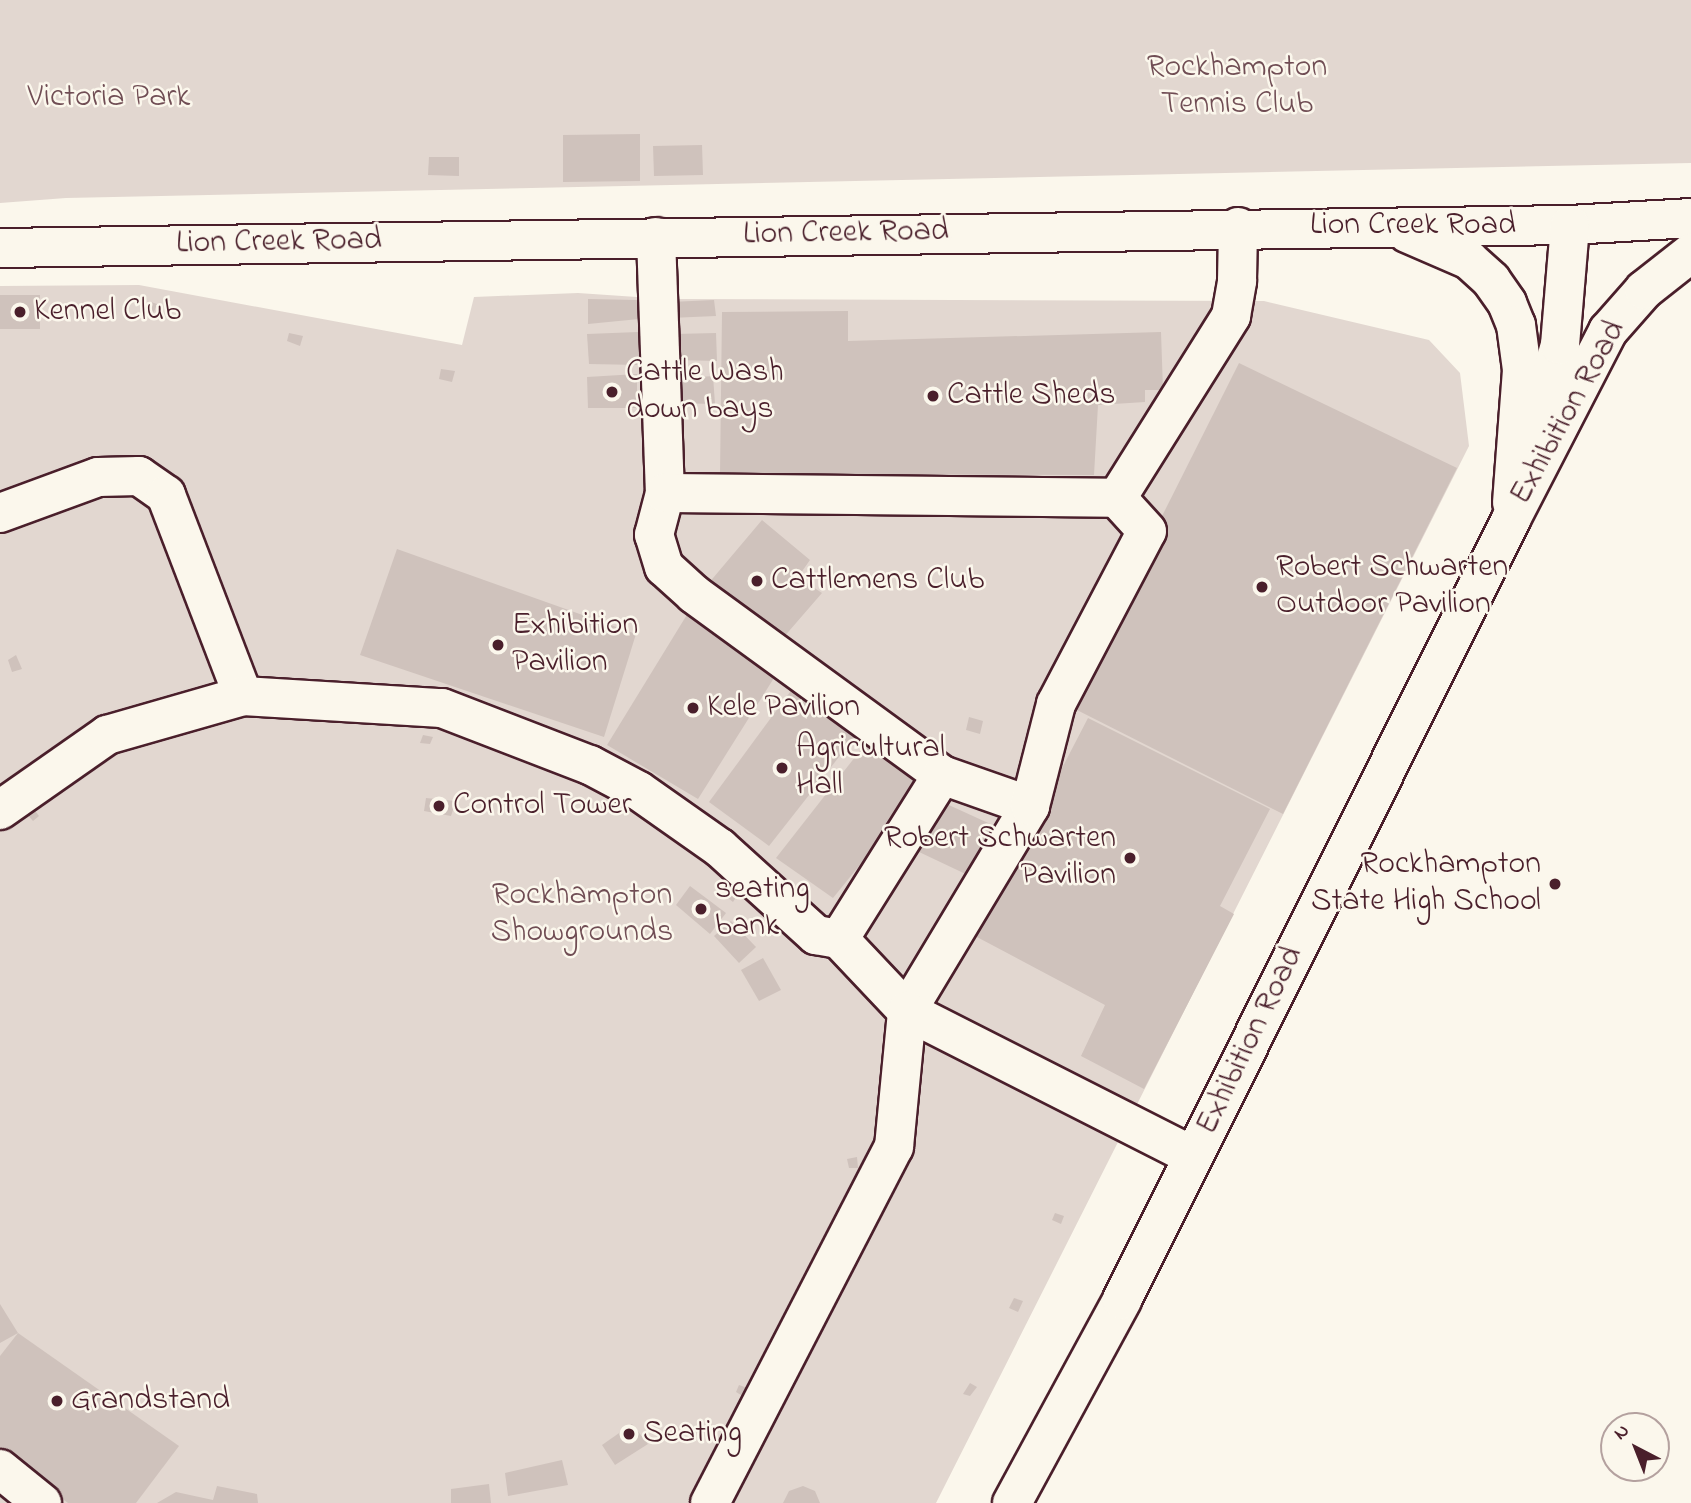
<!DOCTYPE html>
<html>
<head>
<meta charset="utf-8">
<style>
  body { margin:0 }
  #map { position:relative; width:1691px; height:1503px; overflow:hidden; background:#fbf7ec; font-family:"Indie Flower",sans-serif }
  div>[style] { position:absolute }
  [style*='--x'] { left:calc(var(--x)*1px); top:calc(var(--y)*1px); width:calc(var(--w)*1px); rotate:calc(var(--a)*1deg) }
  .green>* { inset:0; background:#e2d7d0 }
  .building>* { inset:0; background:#cfc2bc }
  .roads { filter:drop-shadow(2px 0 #4a1f2b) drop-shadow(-2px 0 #4a1f2b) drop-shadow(0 2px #4a1f2b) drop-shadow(0 -2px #4a1f2b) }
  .minor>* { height:38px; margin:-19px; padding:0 19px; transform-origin:19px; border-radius:19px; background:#fbf7ec }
  .dots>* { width:19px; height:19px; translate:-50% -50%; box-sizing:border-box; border:4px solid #fbf7ec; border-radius:50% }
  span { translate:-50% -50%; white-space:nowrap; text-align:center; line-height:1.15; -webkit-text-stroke:5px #fbf7ec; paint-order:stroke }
  .park-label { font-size:32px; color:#704d54 }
  .street-label { font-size:32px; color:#4a1f2b }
  .poi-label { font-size:32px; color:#4a1f2b }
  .left { translate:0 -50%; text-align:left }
  .right { translate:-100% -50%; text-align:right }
  .north { position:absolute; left:1600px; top:1412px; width:70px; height:70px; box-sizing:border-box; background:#fbf7ec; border:2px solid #b4a19f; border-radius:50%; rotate:318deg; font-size:19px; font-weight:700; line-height:28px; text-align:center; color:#4a1f2b }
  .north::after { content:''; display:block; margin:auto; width:24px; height:32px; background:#4a1f2b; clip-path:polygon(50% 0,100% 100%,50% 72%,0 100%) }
</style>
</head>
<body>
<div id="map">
  <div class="green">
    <i style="clip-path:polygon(0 0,1691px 0,1691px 163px,66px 198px,0 203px)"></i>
    <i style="clip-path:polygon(139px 285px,462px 345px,474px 297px,578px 293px,666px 299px,1264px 301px,1429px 340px,1460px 373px,1469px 446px,936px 1503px,0 1503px,0 286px)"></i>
  </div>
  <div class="building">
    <i style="clip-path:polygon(640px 134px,640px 181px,563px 182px,563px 135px)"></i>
    <i style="clip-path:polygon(702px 145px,703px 175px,654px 176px,653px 146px)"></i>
    <i style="clip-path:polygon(429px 157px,459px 157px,459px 176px,428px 175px)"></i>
    <i style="clip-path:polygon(0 295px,40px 295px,40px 329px,0 329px)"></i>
    <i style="clip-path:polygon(588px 299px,637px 300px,639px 319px,588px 324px)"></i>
    <i style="clip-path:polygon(714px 300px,716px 316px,670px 318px,670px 302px)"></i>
    <i style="clip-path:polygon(148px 301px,157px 304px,154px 312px,146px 309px)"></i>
    <i style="clip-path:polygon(848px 311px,848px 341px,1161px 332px,1163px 390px,1145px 390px,1145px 402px,1098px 405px,1094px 475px,720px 474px,722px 312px)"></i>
    <i style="clip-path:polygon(638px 332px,640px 365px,589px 364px,587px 334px)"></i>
    <i style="clip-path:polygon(289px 333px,303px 336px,300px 346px,287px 341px)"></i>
    <i style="clip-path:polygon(716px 333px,717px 361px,677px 360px,675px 334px)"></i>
    <i style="clip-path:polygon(1239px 363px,1457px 468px,1283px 814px,1067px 705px)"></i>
    <i style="clip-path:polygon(441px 369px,455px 371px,452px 382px,439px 379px)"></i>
    <i style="clip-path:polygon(637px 374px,637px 408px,588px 408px,587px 377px)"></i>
    <i style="clip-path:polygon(713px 376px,715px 404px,672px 403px,674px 379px)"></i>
    <i style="clip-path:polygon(762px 520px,810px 560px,798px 577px,822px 593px,783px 638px,708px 584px)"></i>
    <i style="clip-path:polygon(397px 549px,636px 634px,604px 737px,360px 655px)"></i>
    <i style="clip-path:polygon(688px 613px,779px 670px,698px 799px,607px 745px)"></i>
    <i style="clip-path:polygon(16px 655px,22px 669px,12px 672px,8px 660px)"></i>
    <i style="clip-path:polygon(793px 688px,857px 734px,769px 846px,709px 802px)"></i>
    <i style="clip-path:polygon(969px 717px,983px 721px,980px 734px,966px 730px)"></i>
    <i style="clip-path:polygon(1088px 718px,1270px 809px,1220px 906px,1234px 914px,1144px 1089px,1081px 1056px,1105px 1005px,975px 936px)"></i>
    <i style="clip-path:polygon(423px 735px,433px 737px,430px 744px,420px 743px)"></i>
    <i style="clip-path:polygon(866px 743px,927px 782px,833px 898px,776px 858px)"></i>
    <i style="clip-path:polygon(426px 798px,456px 801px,451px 816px,424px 811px)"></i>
    <i style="clip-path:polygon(940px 801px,997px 827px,974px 878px,917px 851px)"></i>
    <i style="clip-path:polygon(33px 808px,39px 816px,33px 821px,26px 813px)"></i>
    <i style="clip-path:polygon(690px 886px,726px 913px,710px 934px,676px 905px)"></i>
    <i style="clip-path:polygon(729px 889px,738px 894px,733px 902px,723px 894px)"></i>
    <i style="clip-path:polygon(731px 921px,756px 947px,739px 963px,714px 936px)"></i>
    <i style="clip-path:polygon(763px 958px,781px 990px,759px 1001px,741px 970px)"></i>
    <i style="clip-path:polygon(857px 1157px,858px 1168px,849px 1168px,847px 1159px)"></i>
    <i style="clip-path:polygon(1055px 1213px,1064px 1216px,1061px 1224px,1052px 1220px)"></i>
    <i style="clip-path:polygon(1014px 1298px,1023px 1301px,1018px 1312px,1009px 1308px)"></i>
    <i style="clip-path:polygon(0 1304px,18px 1333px,0 1343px)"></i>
    <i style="clip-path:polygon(18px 1333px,179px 1446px,136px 1503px,68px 1503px,0 1451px,0 1356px)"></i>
    <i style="clip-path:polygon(970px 1383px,977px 1387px,970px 1396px,963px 1394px)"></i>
    <i style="clip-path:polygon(739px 1385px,750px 1389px,746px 1398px,736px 1392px)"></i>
    <i style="clip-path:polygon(632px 1424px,648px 1444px,615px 1465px,602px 1445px)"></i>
    <i style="clip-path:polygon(562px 1460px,568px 1485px,508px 1496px,505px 1473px)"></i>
    <i style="clip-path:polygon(489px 1484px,491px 1503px,451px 1503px,451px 1489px)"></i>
    <i style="clip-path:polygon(217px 1486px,257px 1494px,258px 1503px,157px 1503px,176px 1492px,213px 1500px)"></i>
    <i style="clip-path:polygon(803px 1486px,815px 1491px,820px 1503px,783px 1503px,789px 1491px)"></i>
  </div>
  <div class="roads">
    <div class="minor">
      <i style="--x:1407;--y:233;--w:68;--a:23.5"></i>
      <i style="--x:1469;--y:260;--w:30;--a:42"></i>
      <i style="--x:1491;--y:280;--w:28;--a:55"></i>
      <i style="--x:1507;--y:303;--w:24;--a:68"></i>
      <i style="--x:1516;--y:325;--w:45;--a:82.4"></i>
      <i style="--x:1522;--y:370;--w:133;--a:94.3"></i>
      <i style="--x:656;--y:237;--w:256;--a:88"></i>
      <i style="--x:0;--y:248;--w:1570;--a:-0.84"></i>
      <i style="--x:1570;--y:225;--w:121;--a:-3.3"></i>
      <i style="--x:1534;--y:436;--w:95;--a:-74.1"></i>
      <i style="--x:1560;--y:345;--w:120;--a:-85.2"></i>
      <i style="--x:0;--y:513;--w:104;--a:-20.2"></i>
      <i style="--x:98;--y:477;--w:41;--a:-1.4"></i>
      <i style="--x:139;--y:476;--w:33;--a:35"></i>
      <i style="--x:166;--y:495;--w:215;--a:69"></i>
      <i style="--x:942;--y:775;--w:307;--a:-143.9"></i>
      <i style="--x:694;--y:594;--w:40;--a:-138"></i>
      <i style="--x:664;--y:567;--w:34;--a:-107"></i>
      <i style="--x:654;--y:535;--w:43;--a:-75.3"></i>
      <i style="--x:665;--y:493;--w:452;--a:0.6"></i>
      <i style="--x:1030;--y:806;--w:93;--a:-160.6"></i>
      <i style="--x:942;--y:775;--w:194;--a:122.1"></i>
      <i style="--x:839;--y:939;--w:99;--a:46.6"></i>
      <i style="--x:907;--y:1011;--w:239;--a:-59"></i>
      <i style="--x:1030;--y:806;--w:105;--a:-75.7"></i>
      <i style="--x:1056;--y:704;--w:195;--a:-62.3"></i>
      <i style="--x:1147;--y:531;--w:45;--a:-132.3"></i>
      <i style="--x:1117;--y:498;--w:215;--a:-57.9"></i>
      <i style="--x:1231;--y:316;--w:36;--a:-80"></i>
      <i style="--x:1237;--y:281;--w:54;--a:-88.9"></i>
      <i style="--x:0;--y:810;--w:131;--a:-35"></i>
      <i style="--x:107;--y:735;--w:141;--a:-16"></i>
      <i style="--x:243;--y:696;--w:199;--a:3.5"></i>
      <i style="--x:442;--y:708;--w:159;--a:21.1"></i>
      <i style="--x:590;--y:765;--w:55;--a:28"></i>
      <i style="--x:639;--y:791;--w:99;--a:35.1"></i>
      <i style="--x:720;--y:848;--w:130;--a:42.2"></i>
      <i style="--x:816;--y:935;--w:23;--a:10"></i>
      <i style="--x:0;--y:1469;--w:54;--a:39"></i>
      <i style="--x:710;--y:1503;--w:401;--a:-62.7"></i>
      <i style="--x:894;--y:1147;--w:137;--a:-84.5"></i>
      <i style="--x:907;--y:1011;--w:321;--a:26.9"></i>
      <i style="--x:1012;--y:1503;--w:231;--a:-61.5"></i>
      <i style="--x:1122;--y:1300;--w:873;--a:-63.52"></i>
      <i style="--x:1511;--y:519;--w:212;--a:-62.7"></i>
      <i style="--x:1608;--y:331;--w:55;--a:-48.7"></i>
      <i style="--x:1644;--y:290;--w:60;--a:-38.2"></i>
    </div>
  </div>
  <div class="dots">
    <i style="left:20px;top:312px;background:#4a1f2b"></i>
    <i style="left:612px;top:392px;background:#4a1f2b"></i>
    <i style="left:933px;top:396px;background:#4a1f2b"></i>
    <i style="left:757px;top:581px;background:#4a1f2b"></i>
    <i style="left:1262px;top:587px;background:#4a1f2b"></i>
    <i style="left:498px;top:645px;background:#4a1f2b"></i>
    <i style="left:693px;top:708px;background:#4a1f2b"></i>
    <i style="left:782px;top:768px;background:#4a1f2b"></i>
    <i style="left:439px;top:806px;background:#4a1f2b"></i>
    <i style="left:1130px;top:858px;background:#4a1f2b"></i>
    <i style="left:1555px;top:884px;background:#4a1f2b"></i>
    <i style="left:701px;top:909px;background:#4a1f2b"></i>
    <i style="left:57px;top:1401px;background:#4a1f2b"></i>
    <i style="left:629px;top:1434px;background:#4a1f2b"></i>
  </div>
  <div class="park-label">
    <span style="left:1237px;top:87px">Rockhampton<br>Tennis Club</span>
    <span style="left:109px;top:98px">Victoria Park</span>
    <span style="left:582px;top:915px">Rockhampton<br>Showgrounds</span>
  </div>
  <div class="street-label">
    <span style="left:1413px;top:226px">Lion Creek Road</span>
    <span style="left:846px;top:234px;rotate:-1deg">Lion Creek Road</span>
    <span style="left:279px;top:243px;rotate:-1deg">Lion Creek Road</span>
    <span style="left:1569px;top:413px;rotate:-61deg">Exhibition Road</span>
    <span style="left:1251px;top:1041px;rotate:-64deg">Exhibition Road</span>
  </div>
  <div class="poi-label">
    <span class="left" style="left:34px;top:312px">Kennel Club</span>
    <span class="left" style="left:626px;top:392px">Cattle Wash<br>down bays</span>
    <span class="left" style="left:947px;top:396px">Cattle Sheds</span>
    <span class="left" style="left:1276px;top:587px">Robert Schwarten<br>Outdoor Pavilion</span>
    <span class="left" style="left:771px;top:581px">Cattlemens Club</span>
    <span class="left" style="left:512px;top:645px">Exhibition<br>Pavilion</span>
    <span class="left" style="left:707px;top:708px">Kele Pavilion</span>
    <span class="left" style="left:796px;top:768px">Agricultural<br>Hall</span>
    <span class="left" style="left:453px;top:806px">Control Tower</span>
    <span class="right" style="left:1116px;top:858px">Robert Schwarten<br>Pavilion</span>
    <span class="right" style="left:1541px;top:884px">Rockhampton<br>State High School</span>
    <span class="left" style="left:715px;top:909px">seating<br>bank</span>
    <span class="left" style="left:71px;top:1401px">Grandstand</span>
    <span class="left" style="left:643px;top:1434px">Seating</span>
  </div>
  <div class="north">N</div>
</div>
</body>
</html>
